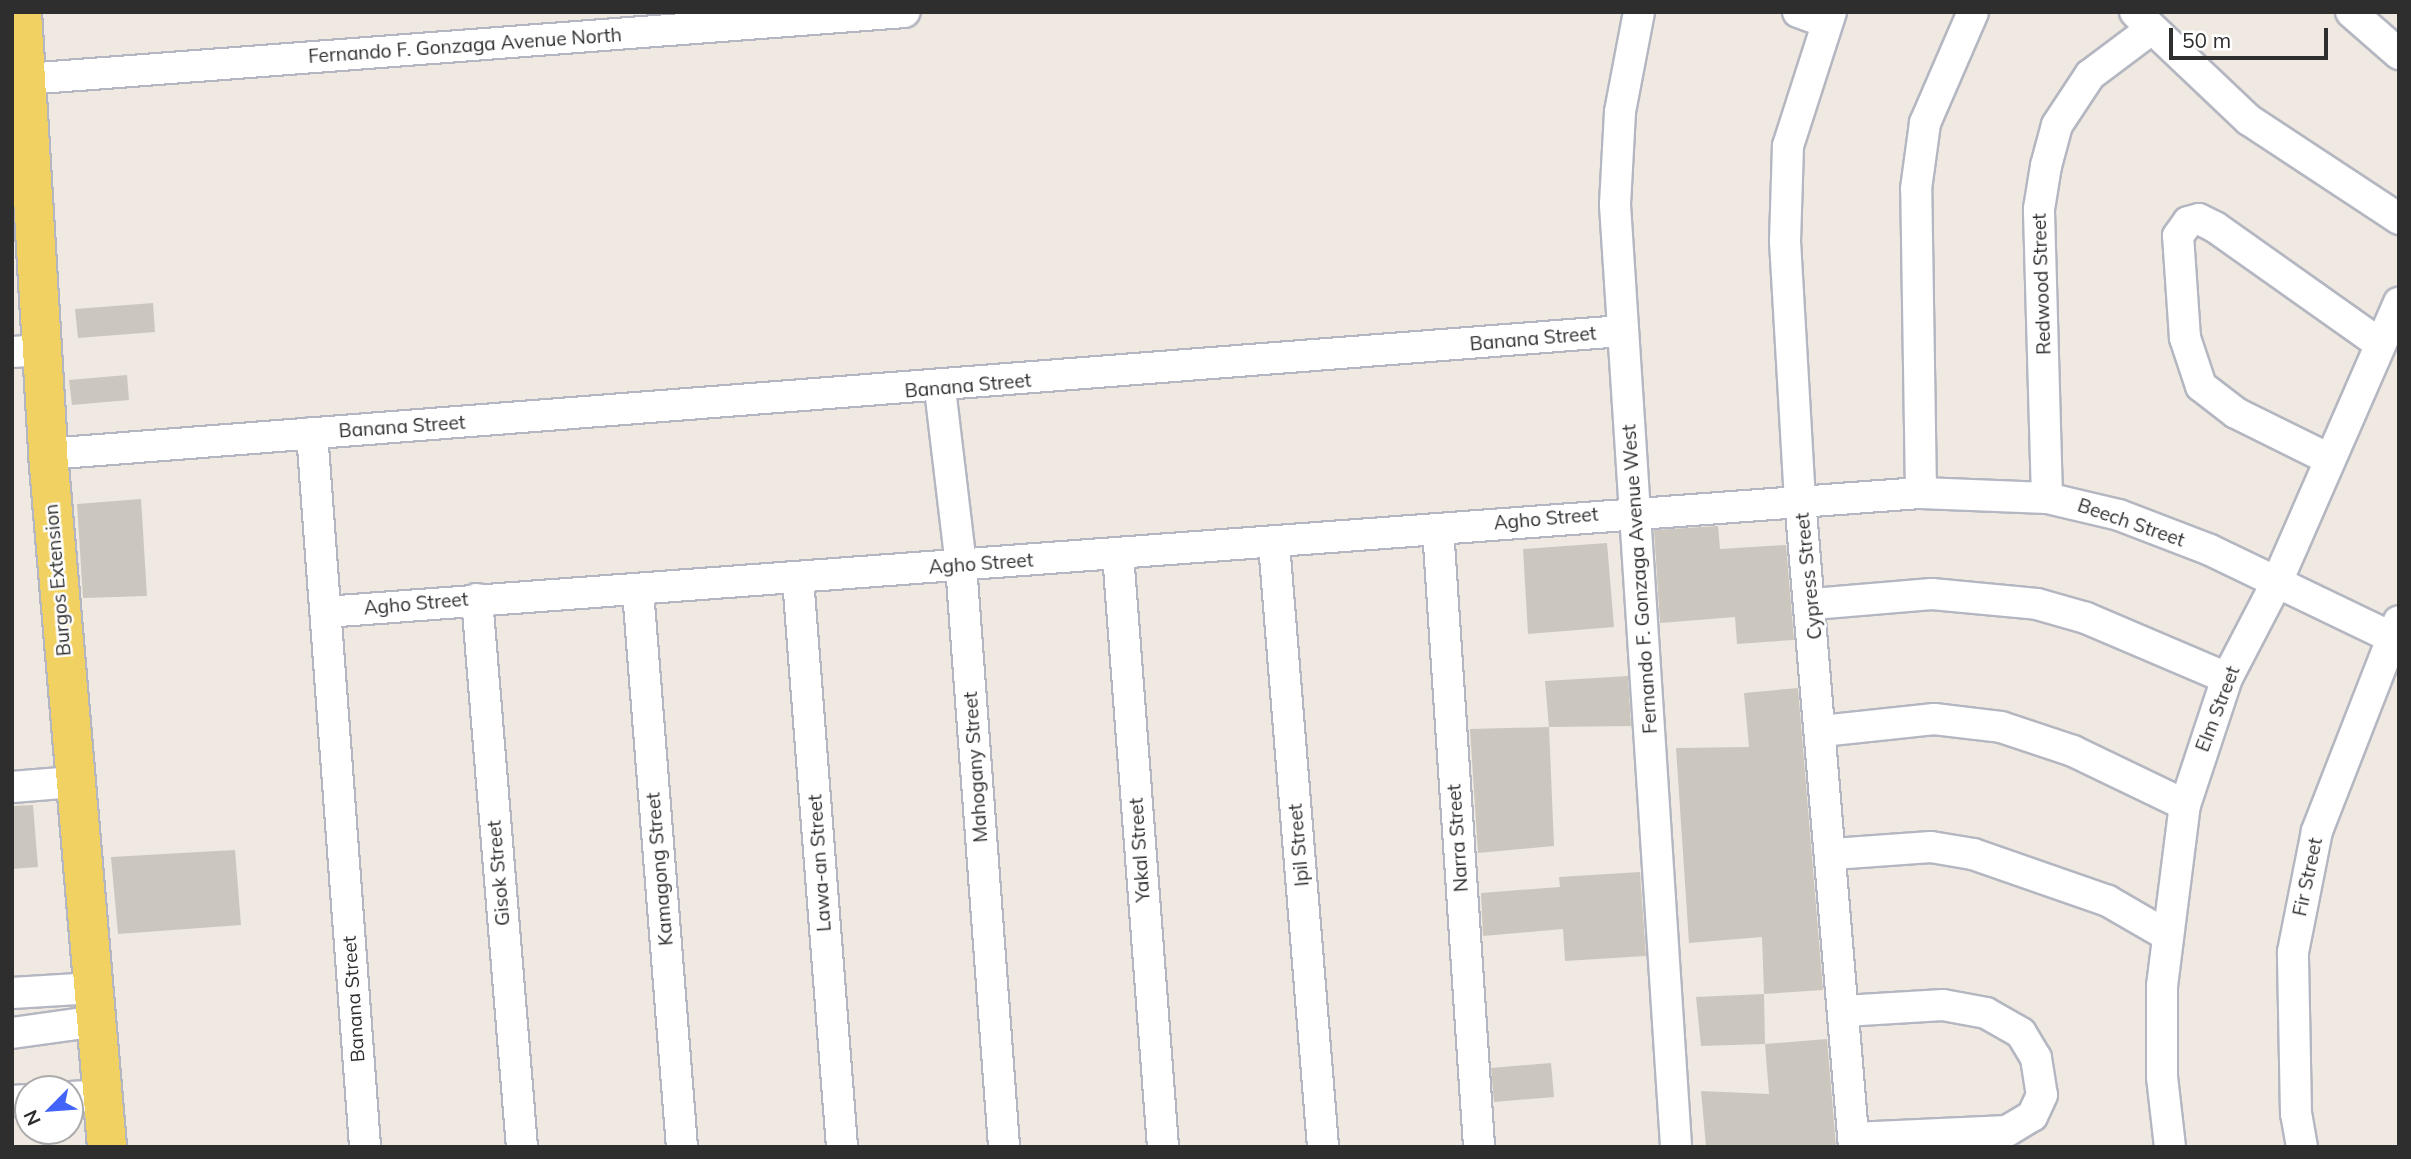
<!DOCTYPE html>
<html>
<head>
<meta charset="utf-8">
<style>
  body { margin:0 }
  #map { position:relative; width:2411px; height:1159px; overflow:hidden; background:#efe9e1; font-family:Mulish,sans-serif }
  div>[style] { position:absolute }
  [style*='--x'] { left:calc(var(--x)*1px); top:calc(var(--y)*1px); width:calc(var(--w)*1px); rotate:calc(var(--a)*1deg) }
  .building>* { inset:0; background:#cbc7bf }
  .roads { filter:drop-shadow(2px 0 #b4b7c1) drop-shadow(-2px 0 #b4b7c1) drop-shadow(0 2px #b4b7c1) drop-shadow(0 -2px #b4b7c1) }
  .minor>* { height:30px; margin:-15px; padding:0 15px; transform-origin:15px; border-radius:15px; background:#fff }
  .major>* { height:38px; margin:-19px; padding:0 19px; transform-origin:19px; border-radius:19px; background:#f2d163 }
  span { translate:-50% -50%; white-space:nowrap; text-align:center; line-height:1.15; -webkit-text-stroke:5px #fff; paint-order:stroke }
  .street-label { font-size:19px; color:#2e2e2e }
  .frame { position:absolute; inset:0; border:14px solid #2e2e2e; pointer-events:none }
  .north { position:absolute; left:14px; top:1075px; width:70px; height:70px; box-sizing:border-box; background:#fff; border:2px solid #ababab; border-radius:50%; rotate:245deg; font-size:19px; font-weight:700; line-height:28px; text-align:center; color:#2e2e2e }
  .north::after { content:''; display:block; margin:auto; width:24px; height:32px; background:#4264fb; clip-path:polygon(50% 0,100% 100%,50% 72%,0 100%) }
  .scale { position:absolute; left:2169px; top:28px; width:159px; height:32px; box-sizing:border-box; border:4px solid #2e2e2e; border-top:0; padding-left:9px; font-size:21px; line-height:24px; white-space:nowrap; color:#2e2e2e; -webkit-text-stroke:5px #fff; paint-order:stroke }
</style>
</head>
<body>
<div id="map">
  <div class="building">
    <i style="clip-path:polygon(153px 303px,155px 332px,78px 338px,75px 309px)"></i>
    <i style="clip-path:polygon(127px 375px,129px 400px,72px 405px,69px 380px)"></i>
    <i style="clip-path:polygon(141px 499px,147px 596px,83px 598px,77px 504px)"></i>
    <i style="clip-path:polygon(1718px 526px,1720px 549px,1786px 545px,1794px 640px,1737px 644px,1735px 617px,1660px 623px,1654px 530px)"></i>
    <i style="clip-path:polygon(1607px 543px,1614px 627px,1528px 634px,1523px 549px)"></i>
    <i style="clip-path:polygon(1628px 676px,1631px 726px,1549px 727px,1545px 681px)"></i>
    <i style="clip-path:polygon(1798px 688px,1823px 990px,1764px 994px,1762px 937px,1689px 943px,1676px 748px,1749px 747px,1744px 693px)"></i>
    <i style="clip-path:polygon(1549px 727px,1554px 846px,1478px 853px,1470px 729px)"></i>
    <i style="clip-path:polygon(33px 805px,38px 867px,12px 869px,12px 806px)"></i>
    <i style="clip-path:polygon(235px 850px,241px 925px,118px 934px,111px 857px)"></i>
    <i style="clip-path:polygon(1640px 872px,1646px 956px,1565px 961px,1563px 929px,1483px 936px,1481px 893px,1560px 887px,1559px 877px)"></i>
    <i style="clip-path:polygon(1764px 994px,1765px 1044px,1701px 1046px,1696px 997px)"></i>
    <i style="clip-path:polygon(1827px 1039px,1836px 1147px,1706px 1147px,1701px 1091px,1769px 1094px,1765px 1044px)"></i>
    <i style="clip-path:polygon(1551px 1063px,1554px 1097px,1494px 1102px,1491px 1068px)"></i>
  </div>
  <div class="roads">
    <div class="minor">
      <i style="--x:1639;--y:12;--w:102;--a:100.8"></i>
      <i style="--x:1620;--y:112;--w:93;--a:93.1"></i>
      <i style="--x:1615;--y:205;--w:944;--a:86.29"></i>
      <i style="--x:1798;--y:12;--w:29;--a:20"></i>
      <i style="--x:1831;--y:12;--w:141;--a:107.8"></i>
      <i style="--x:1788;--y:146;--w:95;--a:91.8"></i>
      <i style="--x:1785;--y:241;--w:258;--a:86.7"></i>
      <i style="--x:1800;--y:499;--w:650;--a:85.24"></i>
      <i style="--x:2135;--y:12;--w:157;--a:43.5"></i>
      <i style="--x:2249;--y:120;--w:180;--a:33.4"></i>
      <i style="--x:2351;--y:12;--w:64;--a:41.2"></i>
      <i style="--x:26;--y:79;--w:881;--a:-4.36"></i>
      <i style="--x:12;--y:352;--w:29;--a:-4"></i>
      <i style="--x:940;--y:389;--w:177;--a:83.2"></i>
      <i style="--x:961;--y:565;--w:584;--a:85.77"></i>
      <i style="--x:312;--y:433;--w:716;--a:85.75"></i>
      <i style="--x:48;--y:454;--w:1580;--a:-4.47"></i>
      <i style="--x:2329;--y:459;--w:104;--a:-153.7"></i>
      <i style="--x:2236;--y:413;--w:44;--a:-142.4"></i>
      <i style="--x:2201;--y:386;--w:51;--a:-108.4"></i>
      <i style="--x:2185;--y:338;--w:102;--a:-93.9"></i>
      <i style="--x:2178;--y:236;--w:17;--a:-54"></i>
      <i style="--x:2188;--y:222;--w:11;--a:-15"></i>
      <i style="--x:2199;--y:219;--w:18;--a:27"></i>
      <i style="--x:2215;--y:227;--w:202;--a:35.3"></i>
      <i style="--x:1921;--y:493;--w:304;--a:-90.9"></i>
      <i style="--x:1916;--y:189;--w:67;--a:-82.2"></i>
      <i style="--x:1925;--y:123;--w:121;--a:-66.6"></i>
      <i style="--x:2047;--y:498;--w:289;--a:-91.6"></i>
      <i style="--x:2039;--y:209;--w:44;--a:-80.8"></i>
      <i style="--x:2046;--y:166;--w:42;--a:-75"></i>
      <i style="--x:2057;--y:125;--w:60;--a:-56.6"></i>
      <i style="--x:2090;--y:75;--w:75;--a:-36.9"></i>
      <i style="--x:1438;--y:529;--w:619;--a:86.2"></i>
      <i style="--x:1274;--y:544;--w:605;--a:85.35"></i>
      <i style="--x:1118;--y:554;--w:595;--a:85.66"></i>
      <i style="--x:798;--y:579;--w:570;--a:85.57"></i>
      <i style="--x:638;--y:591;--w:558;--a:85.48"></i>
      <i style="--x:477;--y:599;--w:550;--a:85.31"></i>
      <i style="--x:1813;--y:604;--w:119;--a:-4.8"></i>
      <i style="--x:1932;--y:594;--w:105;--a:5.4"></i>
      <i style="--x:2037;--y:604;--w:51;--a:15.9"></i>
      <i style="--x:2086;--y:618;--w:153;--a:23.1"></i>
      <i style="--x:326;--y:612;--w:1599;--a:-4.27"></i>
      <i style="--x:1921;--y:493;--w:126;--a:2.3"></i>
      <i style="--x:2047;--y:498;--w:74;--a:13.3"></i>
      <i style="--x:2119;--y:515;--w:97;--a:21"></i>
      <i style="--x:2210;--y:550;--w:210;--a:25.7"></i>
      <i style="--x:1822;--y:731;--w:113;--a:-6.1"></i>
      <i style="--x:1934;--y:719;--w:67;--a:6.8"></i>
      <i style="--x:2001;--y:727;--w:76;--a:18.4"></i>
      <i style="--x:2073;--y:751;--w:124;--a:25.7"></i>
      <i style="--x:12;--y:787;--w:62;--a:-4.6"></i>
      <i style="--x:1833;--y:854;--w:98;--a:-4.1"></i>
      <i style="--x:1931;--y:847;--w:43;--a:9.5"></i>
      <i style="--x:1973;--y:854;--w:143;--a:19.2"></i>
      <i style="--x:2108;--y:901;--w:66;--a:30.1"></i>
      <i style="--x:12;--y:993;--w:82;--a:-3.5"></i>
      <i style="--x:1844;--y:1011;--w:99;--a:-3.5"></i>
      <i style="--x:1943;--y:1005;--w:44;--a:10.5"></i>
      <i style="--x:1986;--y:1013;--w:40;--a:29.7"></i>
      <i style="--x:2021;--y:1033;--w:29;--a:59"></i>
      <i style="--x:2036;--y:1058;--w:37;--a:81"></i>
      <i style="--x:2042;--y:1095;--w:23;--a:115"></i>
      <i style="--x:2032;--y:1116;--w:29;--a:149"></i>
      <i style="--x:2007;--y:1131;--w:154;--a:177.4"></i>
      <i style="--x:12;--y:1033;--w:86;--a:-8"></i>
      <i style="--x:70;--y:1097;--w:33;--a:-3"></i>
      <i style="--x:12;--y:1101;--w:16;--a:-4"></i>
      <i style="--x:2170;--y:1147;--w:70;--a:-96.5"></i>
      <i style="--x:2162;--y:1077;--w:91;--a:-90"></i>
      <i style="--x:2162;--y:986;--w:182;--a:-82.8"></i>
      <i style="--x:2185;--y:805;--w:134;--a:-71.7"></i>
      <i style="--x:2227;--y:678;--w:106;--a:-62.5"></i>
      <i style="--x:2276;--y:584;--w:307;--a:-66.4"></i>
      <i style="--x:2302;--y:1147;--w:34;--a:-100"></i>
      <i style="--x:2296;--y:1114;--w:162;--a:-91.1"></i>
      <i style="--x:2293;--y:952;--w:123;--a:-78.8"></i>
      <i style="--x:2317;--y:831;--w:225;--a:-68.7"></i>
    </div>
    <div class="major">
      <i style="--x:22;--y:12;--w:443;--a:86.6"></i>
      <i style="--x:48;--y:454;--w:696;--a:85.13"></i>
    </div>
  </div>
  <div class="street-label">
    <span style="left:465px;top:46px;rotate:-4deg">Fernando F. Gonzaga Avenue North</span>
    <span style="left:2042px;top:284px;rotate:-92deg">Redwood Street</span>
    <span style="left:1533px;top:339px;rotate:-5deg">Banana Street</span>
    <span style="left:968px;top:386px;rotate:-5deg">Banana Street</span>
    <span style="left:402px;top:427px;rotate:-4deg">Banana Street</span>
    <span style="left:1546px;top:519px;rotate:-5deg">Agho Street</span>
    <span style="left:2131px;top:523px;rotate:19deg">Beech Street</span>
    <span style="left:981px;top:564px;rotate:-4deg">Agho Street</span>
    <span style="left:1809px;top:576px;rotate:-96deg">Cypress Street</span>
    <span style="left:1640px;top:579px;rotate:-94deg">Fernando F. Gonzaga Avenue West</span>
    <span style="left:58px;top:580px;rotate:-95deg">Burgos Extension</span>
    <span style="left:416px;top:604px;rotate:-5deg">Agho Street</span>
    <span style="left:2218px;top:709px;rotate:-69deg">Elm Street</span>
    <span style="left:976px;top:767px;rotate:-94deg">Mahogany Street</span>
    <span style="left:1458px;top:838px;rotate:-94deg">Narra Street</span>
    <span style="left:1299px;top:845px;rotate:-95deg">Ipil Street</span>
    <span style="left:1140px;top:850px;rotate:-94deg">Yakal Street</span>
    <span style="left:820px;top:863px;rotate:-94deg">Lawa-an Street</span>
    <span style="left:660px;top:869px;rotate:-95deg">Kamagong Street</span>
    <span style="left:499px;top:873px;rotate:-95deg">Gisok Street</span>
    <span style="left:2308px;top:877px;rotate:-78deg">Fir Street</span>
    <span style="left:354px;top:999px;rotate:-94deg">Banana Street</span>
  </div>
  <div class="frame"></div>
  <div class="north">N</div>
  <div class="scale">50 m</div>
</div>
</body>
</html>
